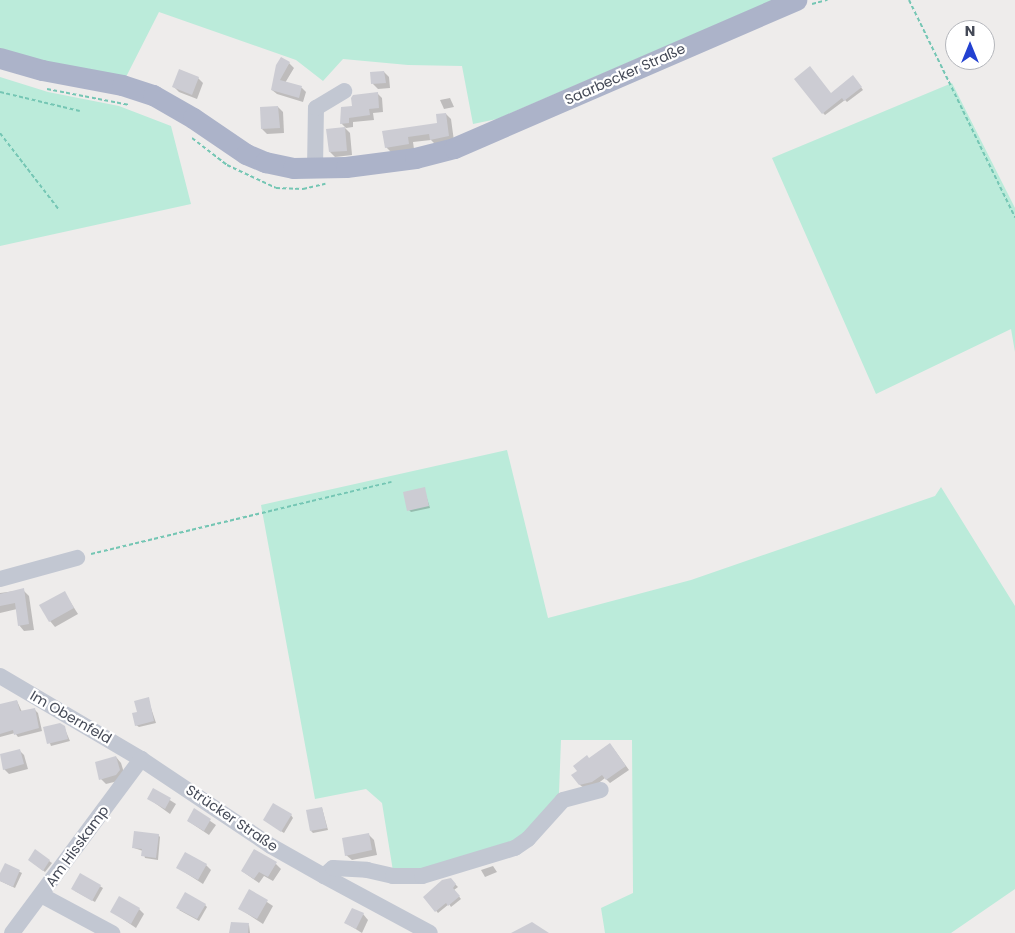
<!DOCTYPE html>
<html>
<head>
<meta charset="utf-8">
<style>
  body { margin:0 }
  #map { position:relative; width:1015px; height:933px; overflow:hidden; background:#eeeceb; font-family:Poppins,sans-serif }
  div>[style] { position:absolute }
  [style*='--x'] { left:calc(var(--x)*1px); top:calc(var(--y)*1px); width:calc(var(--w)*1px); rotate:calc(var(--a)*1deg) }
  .green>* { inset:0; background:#bbebda }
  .shadow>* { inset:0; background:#0003 }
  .building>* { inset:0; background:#ccccd3 }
  .path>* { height:2px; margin-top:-1px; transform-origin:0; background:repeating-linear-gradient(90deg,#75c6b4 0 4px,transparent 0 6.5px) }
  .minor>* { height:16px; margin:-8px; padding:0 8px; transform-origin:8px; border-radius:8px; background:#c2c7d2 }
  .major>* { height:21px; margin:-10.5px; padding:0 10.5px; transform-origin:10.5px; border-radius:10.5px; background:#acb3c9 }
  span { translate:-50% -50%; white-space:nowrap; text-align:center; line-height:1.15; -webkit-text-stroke:4.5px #fff; paint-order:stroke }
  .street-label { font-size:14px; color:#454a57 }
  .north { position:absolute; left:945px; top:20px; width:50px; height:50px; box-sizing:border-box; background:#fff; border:1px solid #b5b7bc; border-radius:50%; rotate:0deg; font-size:14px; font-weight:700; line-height:20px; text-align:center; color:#454a57 }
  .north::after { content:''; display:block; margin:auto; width:18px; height:22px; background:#2341d1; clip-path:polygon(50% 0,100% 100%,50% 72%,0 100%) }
</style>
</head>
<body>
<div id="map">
  <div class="green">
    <i style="clip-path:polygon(0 0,773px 0,497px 119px,473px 124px,462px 66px,408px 65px,343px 59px,323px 81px,296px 60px,159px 12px,126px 77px,39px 61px,0 50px)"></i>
    <i style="clip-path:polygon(0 77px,48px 92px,119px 106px,171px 126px,191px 204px,0 246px)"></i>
    <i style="clip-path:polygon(952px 83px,1015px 208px,1015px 352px,1011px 329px,876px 394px,772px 158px)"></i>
    <i style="clip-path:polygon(507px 450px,548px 618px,691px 580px,935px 496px,941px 487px,1015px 606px,1015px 889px,951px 933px,605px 933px,601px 908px,633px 893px,632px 740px,561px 740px,559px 793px,525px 837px,420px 871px,393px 871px,382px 803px,366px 789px,315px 799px,261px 505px)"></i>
  </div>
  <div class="shadow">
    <i style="clip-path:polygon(289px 63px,294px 68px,285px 83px,302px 88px,306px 92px,303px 102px,277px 94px,272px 90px)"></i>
    <i style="clip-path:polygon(384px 72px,389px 77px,390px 88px,378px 89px,373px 84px,372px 73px)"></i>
    <i style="clip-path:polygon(198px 78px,203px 83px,197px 99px,179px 92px,174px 87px)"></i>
    <i style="clip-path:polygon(855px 79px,863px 90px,847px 102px,845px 100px,825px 115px,823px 113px,831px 94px)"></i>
    <i style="clip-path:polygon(377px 93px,382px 98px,383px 112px,373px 113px,374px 120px,353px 122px,353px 127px,346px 128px,341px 123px,353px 107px)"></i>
    <i style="clip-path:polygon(450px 98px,454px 107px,444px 109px,440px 100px)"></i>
    <i style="clip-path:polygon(278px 107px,283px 112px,284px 133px,267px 134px,262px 129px)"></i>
    <i style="clip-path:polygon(446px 114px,451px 119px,454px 141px,436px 145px,431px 140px,413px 142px,414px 149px,391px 152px,386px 147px,384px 132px,438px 124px)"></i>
    <i style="clip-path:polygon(345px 128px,350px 133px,352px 155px,335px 157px,330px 152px)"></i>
    <i style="clip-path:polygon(424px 489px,430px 508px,411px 512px,409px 510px)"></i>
    <i style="clip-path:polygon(23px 590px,29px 596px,34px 630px,24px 631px,19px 625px,17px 609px,0 613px,0 593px)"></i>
    <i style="clip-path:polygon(64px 592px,78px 614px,55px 627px,50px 621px)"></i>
    <i style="clip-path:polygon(148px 699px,156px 723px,139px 727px,136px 725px,138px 713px)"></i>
    <i style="clip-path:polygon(17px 701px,22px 712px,35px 710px,38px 713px,42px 731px,18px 737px,15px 733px,0 737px,0 706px)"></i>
    <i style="clip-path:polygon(64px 727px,70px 741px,51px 746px,44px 728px)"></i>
    <i style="clip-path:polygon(613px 748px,629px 770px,610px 783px,605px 778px,596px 785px,584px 788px,580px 785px,579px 771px,590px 759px)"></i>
    <i style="clip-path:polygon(19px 750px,24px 755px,28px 769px,9px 774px,4px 769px)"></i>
    <i style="clip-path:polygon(116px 757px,121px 763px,125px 776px,122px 780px,106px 784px,101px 779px)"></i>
    <i style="clip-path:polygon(154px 790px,176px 804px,170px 814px,148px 798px)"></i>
    <i style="clip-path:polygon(322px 808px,328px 830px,313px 833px,311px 831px)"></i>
    <i style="clip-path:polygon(194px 810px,216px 825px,209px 835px,188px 821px)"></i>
    <i style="clip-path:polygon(291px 815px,293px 818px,284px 833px,264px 820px)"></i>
    <i style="clip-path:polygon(368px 834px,374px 840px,377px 855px,352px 860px,346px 855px)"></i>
    <i style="clip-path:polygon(158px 835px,160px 837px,158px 860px,145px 858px,143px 851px,134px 848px)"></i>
    <i style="clip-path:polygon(35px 851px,52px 863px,45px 872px,29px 860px)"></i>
    <i style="clip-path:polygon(276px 864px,281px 869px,273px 881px,264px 876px,259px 883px,242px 871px)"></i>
    <i style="clip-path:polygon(5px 865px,22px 873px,15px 888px,0 881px)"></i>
    <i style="clip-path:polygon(206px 865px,211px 870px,203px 884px,178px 868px)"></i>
    <i style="clip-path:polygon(493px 866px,497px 872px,485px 877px,481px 870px)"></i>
    <i style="clip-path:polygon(81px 875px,103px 888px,95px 902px,75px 891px)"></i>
    <i style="clip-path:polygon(450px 879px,458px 887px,454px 890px,461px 899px,451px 907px,449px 904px,438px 913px,425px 898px)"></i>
    <i style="clip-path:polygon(250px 891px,273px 906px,263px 924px,240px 909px)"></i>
    <i style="clip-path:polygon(205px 905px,207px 907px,199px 921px,179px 910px)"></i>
    <i style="clip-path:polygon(139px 909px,144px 914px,136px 928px,111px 911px)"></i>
    <i style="clip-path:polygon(363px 914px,368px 920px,362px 933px,346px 923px)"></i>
    <i style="clip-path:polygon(249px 925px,250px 933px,231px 933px)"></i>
  </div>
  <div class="building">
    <i style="clip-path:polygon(281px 57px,290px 62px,280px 80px,302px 86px,299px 98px,271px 90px,276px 65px)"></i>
    <i style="clip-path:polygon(810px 66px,831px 93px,853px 75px,862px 87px,844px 101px,842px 98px,822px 114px,794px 79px)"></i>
    <i style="clip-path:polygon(179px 69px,199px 77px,192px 95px,172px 87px)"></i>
    <i style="clip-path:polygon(384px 71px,386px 83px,371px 84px,370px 72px)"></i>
    <i style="clip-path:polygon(378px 92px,379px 108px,369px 109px,370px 115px,349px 118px,349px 123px,340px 124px,341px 107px,352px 106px,351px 98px,353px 95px)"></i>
    <i style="clip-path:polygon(278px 106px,280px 128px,261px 129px,260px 107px)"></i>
    <i style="clip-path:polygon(446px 113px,449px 136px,430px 140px,429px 134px,408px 137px,409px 144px,385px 148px,382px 131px,437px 123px,436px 114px)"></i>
    <i style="clip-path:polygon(345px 127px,347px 151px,329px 152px,326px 129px)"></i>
    <i style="clip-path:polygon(425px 487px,429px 506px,407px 511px,403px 492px)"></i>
    <i style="clip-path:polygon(24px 588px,29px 624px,18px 626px,15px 603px,0 606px,0 594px)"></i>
    <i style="clip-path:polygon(65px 591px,74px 608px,49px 622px,39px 605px)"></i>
    <i style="clip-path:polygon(149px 697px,154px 721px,135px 726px,132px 713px,137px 712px,134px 701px)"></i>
    <i style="clip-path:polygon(17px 700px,20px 711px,35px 708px,39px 728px,14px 735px,13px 730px,0 734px,0 704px)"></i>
    <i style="clip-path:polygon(60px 723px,65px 726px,68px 739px,47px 744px,43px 727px)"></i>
    <i style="clip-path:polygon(610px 743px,626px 766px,606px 780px,602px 775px,592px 782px,579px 785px,571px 775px,577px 771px,573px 766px,587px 755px,589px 758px)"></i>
    <i style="clip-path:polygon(20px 749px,24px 764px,3px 770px,0 754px)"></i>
    <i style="clip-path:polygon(116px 756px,120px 770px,116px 775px,99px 780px,95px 762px)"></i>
    <i style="clip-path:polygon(153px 788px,171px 798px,165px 809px,147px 799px)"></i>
    <i style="clip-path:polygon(273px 803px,292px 814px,281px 832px,263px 820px)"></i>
    <i style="clip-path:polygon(322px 807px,327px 828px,310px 831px,306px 810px)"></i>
    <i style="clip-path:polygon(194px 808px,211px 819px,204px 831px,187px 821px)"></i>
    <i style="clip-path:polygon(134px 831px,159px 834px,156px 858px,141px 856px,142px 849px,132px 848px)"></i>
    <i style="clip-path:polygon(369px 833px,372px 850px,345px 856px,342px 838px)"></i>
    <i style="clip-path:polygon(35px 849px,50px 860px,43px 871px,28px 860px)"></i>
    <i style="clip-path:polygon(254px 849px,277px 862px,268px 877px,259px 872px,254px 879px,241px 871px)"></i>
    <i style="clip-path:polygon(185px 852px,207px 864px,198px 880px,176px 868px)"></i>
    <i style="clip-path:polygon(5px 863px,20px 870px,13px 887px,0 881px,0 873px)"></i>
    <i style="clip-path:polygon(80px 873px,101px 885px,92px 901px,71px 889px)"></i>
    <i style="clip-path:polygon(451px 878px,456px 884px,453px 888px,460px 896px,448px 906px,446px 903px,435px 912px,423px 897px,442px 880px)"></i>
    <i style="clip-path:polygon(249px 889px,268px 900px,257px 919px,238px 909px)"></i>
    <i style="clip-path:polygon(185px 892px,206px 904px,197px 919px,176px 908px)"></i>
    <i style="clip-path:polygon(119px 896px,140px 908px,131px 924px,110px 912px)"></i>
    <i style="clip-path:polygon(352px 908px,364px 913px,356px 929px,344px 923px)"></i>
    <i style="clip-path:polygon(231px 922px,249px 923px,248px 933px,229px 933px)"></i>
    <i style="clip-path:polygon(532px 922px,549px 933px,511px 933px)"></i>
  </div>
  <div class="path">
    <i style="--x:909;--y:0;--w:242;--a:64"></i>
    <i style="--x:812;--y:4;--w:16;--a:-15"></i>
    <i style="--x:47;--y:89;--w:84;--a:11"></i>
    <i style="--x:0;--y:92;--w:82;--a:13.4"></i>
    <i style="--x:0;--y:133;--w:97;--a:52.5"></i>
    <i style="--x:192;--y:138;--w:44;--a:37.6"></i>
    <i style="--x:227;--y:165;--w:54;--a:25.1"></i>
    <i style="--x:276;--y:188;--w:27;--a:2"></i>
    <i style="--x:303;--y:189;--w:23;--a:-13"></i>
    <i style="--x:91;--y:554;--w:309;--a:-13.5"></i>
  </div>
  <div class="minor">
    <i style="--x:315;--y:169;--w:61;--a:-89.1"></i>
    <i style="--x:316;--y:108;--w:33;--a:-31"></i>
    <i style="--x:0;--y:579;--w:80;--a:-15.3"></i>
    <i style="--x:0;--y:676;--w:164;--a:30.5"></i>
    <i style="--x:141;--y:759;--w:156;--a:33.8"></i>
    <i style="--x:271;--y:846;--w:61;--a:29.5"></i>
    <i style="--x:324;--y:876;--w:120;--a:28.3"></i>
    <i style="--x:324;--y:876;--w:12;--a:-42"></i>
    <i style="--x:333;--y:868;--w:34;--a:3"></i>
    <i style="--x:367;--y:870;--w:27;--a:13"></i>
    <i style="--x:393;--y:876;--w:29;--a:0"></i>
    <i style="--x:422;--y:876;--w:97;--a:-16.8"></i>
    <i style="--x:515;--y:848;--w:16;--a:-35"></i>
    <i style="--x:528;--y:839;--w:52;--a:-48.1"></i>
    <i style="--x:563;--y:800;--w:39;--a:-15"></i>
    <i style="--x:41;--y:895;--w:81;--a:28.2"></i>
    <i style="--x:12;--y:933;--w:217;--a:-53.4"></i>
  </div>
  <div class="major">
    <i style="--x:0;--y:58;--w:44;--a:15.9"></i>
    <i style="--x:42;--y:70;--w:81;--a:10.6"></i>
    <i style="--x:122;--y:85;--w:33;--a:18"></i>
    <i style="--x:153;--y:95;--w:46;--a:29.9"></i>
    <i style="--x:193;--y:118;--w:64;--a:34.2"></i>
    <i style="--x:246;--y:154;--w:21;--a:23"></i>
    <i style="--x:265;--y:162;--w:29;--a:12"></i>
    <i style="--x:293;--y:168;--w:53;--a:-1.1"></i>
    <i style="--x:346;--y:167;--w:70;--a:-7.4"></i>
    <i style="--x:415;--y:158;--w:40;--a:-14.4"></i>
    <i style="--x:454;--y:148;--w:373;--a:-23.4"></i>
  </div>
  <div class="street-label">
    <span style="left:625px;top:74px;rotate:-24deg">Saarbecker Straße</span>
    <span style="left:71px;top:717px;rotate:30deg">Im Obernfeld</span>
    <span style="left:232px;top:818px;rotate:34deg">Strücker Straße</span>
    <span style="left:77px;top:846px;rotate:-54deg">Am Hisskamp</span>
  </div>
  <div class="north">N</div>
</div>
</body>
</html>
